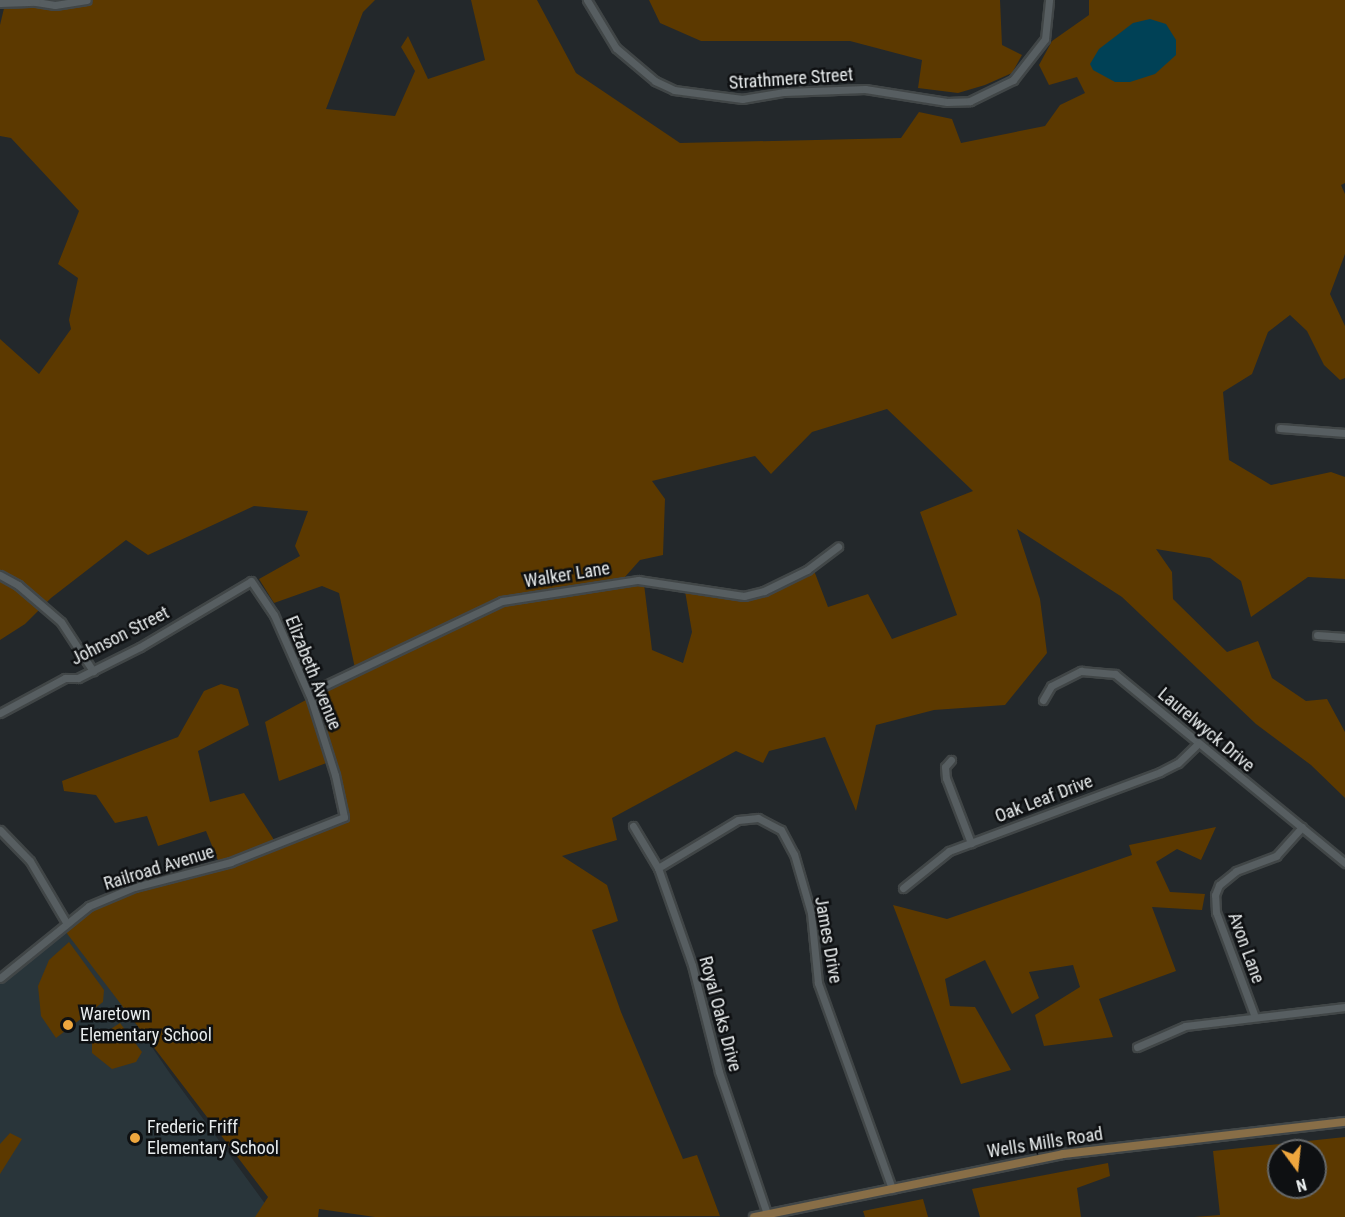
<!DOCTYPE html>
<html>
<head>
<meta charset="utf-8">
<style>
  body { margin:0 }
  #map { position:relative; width:1345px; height:1217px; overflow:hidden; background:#23282b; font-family:"Roboto Condensed",sans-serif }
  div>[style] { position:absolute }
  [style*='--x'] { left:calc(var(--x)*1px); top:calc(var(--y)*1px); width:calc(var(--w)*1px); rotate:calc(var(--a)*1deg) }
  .built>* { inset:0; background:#29353a }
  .green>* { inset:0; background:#5c3900 }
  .water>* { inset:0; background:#004156 }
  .roads { filter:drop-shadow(2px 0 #414647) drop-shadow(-2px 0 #414647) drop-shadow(0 2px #414647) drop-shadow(0 -2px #414647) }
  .minor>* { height:7px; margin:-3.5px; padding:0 3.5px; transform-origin:3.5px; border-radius:3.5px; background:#575e61 }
  .major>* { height:8px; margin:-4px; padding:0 4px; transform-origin:4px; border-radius:4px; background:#886e47 }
  .dots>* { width:16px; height:16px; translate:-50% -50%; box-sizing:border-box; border:3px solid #0e1012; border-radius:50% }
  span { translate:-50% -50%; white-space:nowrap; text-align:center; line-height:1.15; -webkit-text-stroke:5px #0e1012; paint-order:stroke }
  .street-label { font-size:18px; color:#e8eced }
  .poi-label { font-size:18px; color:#e8eced }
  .left { translate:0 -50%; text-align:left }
  .north { position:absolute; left:1267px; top:1139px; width:60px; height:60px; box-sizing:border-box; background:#0e1012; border:2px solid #65686a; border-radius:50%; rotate:165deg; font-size:16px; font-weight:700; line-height:24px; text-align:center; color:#e8eced }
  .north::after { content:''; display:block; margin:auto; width:21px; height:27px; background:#efa73e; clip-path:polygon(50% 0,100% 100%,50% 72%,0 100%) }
</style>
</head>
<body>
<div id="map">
  <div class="built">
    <i style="clip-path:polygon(66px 922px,169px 1072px,269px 1209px,255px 1217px,0 1217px,0 978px)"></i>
  </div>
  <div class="green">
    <i style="clip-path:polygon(evenodd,6px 0,375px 0,363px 12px,326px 109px,395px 116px,415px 71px,401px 47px,408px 36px,428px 79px,485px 60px,471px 0,537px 0,576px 73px,680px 143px,901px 138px,919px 112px,952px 119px,961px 143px,1045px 126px,1060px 105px,1085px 93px,1077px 77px,1049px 85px,1039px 65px,1052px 41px,1089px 15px,1089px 0,1345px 0,1345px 183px,1341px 185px,1345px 194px,1345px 254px,1330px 294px,1345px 326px,1345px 378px,1340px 380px,1324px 365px,1307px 331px,1290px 315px,1268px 332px,1252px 374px,1223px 392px,1229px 460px,1271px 485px,1331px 472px,1345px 477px,1345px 579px,1308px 577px,1251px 617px,1241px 581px,1210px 558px,1156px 549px,1172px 572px,1173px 599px,1227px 652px,1258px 641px,1272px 678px,1306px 701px,1327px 699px,1345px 732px,1345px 798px,1311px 765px,1256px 724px,1122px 597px,1017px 529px,1040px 599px,1047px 653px,1005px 705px,934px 710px,876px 725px,856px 811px,825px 737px,769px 751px,763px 763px,736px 751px,612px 818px,617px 840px,562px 856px,607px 885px,618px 921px,592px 930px,621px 1012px,683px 1159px,697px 1155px,720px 1216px,375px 1217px,319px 1209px,318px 1217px,255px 1217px,268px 1197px,59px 923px,121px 888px,219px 863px,206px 831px,158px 846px,147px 816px,115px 823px,96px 795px,64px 791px,62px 781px,178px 737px,204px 691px,221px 684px,238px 689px,249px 725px,198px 751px,210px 802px,244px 793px,276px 843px,344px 817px,329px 762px,279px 781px,265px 722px,356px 673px,339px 593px,322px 586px,274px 603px,259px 579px,300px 556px,295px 546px,308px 511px,254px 506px,148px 555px,126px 540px,51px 598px,25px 624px,0 640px,0 339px,39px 374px,71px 329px,69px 320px,78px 278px,58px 264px,79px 211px,11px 138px,0 136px,0 25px,6px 0,887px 409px,973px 491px,920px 512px,957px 615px,892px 639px,868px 594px,828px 607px,813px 568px,742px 594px,685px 591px,692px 632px,683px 663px,652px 650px,644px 584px,624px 578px,640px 560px,663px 555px,665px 499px,652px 481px,755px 456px,771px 474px,812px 432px,887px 409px)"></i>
    <i style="clip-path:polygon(649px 0,1000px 0,1002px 45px,1022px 55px,1012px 73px,985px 85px,958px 93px,918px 88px,922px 60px,850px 41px,701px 41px,660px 23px)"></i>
    <i style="clip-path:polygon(1216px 827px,1201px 860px,1177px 849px,1156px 862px,1170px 892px,1205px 894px,1202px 910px,1152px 907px,1176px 971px,1099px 999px,1113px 1037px,1044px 1046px,1035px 1015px,1080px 987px,1073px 965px,1029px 972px,1039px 998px,1012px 1014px,985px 960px,945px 979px,950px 1006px,975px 1007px,1011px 1070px,961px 1084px,893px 905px,947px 919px,1132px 855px,1129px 845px)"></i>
    <i style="clip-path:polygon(69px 942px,104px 990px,103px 1002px,56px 1038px,41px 1016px,38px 986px,49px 960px)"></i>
    <i style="clip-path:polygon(120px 1023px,142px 1052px,136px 1062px,112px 1069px,92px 1053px,92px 1041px)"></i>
    <i style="clip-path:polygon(10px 1133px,22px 1139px,0 1174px,0 1144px)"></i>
    <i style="clip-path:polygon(evenodd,1345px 1137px,1345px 1217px,1194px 1217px,1220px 1215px,1213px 1151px,1345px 1137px,1279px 1151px,1315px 1151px,1315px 1187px,1279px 1187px,1279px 1151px)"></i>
    <i style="clip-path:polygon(1108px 1163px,1110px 1176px,1077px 1188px,1081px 1217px,980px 1217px,972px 1189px)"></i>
    <i style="clip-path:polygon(923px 1199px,928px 1217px,865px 1217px,863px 1211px)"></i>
  </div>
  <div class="water">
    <i style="clip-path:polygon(1150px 19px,1166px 24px,1176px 40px,1176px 55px,1155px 74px,1130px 82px,1115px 82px,1093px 70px,1090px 64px,1099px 49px,1133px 23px)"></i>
  </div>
  <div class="roads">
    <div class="minor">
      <i style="--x:587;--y:0;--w:56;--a:58.9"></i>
      <i style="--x:616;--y:48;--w:51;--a:40.2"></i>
      <i style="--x:655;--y:81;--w:21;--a:25"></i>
      <i style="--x:674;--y:90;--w:69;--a:7.5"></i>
      <i style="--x:742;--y:99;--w:43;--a:-9.5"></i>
      <i style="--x:784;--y:92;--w:81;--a:-2.1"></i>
      <i style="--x:865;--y:89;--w:83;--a:9"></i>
      <i style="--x:947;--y:102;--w:23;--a:-2"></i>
      <i style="--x:970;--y:101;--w:48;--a:-26"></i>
      <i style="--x:1013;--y:80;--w:52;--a:-52"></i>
      <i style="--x:1045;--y:39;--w:39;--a:-84"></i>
      <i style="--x:36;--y:2;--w:19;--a:9"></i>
      <i style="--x:55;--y:5;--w:32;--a:-9"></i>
      <i style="--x:0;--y:3;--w:36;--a:-2"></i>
      <i style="--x:36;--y:2;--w:5;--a:-158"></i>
      <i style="--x:1280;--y:428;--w:65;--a:4.4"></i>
      <i style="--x:0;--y:575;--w:21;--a:29"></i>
      <i style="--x:18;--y:585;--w:57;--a:40.7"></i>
      <i style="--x:61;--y:622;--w:59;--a:56.9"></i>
      <i style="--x:1317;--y:635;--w:28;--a:4"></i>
      <i style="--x:309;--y:693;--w:214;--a:-25.5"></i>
      <i style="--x:502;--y:601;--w:138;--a:-8.8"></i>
      <i style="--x:638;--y:580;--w:107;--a:8.6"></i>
      <i style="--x:744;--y:596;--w:21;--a:-14"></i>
      <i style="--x:764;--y:591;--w:48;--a:-26"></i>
      <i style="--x:807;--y:570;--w:39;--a:-37"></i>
      <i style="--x:1043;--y:700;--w:16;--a:-60"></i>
      <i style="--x:1051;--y:686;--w:34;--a:-27"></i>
      <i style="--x:1081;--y:671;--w:34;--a:5"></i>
      <i style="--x:1115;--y:674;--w:298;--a:39.4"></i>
      <i style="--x:0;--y:713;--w:74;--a:-28.3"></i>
      <i style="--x:65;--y:678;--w:13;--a:0"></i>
      <i style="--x:78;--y:678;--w:69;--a:-26.6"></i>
      <i style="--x:140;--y:647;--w:129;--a:-30.7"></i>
      <i style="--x:251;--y:581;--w:41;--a:55.9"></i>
      <i style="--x:274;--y:615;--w:92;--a:66.2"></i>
      <i style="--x:311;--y:699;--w:80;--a:72.5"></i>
      <i style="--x:335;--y:775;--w:43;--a:77.9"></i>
      <i style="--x:344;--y:817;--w:122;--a:158.3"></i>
      <i style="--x:231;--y:862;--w:100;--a:165.5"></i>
      <i style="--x:134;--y:887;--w:49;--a:157.1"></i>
      <i style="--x:89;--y:906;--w:114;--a:141"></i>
      <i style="--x:951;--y:760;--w:9;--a:131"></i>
      <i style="--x:945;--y:767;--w:11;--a:85"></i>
      <i style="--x:946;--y:778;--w:70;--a:69"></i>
      <i style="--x:633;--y:826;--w:49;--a:59.2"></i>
      <i style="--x:658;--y:868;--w:103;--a:70.7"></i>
      <i style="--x:692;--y:965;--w:110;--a:75.8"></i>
      <i style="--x:719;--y:1072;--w:150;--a:71.3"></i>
      <i style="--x:0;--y:830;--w:43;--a:45.9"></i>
      <i style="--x:30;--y:861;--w:71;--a:59.5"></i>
      <i style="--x:658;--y:868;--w:93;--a:-31"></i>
      <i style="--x:738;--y:820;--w:20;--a:-6"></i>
      <i style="--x:758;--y:818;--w:26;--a:28"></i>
      <i style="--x:781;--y:830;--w:27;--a:62"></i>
      <i style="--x:794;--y:854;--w:61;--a:73.9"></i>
      <i style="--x:811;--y:913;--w:70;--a:84.3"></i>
      <i style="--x:818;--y:983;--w:219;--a:70.2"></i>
      <i style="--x:903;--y:888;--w:59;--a:-38.8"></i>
      <i style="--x:949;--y:851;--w:225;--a:-20.5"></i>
      <i style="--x:1160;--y:772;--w:20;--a:-27"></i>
      <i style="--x:1178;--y:763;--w:28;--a:-44"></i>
      <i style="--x:1255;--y:1017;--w:112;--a:-110.4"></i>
      <i style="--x:1216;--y:912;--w:17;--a:-93"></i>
      <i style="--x:1215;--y:895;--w:11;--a:-68"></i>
      <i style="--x:1219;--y:885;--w:22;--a:-39"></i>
      <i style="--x:1236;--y:871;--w:43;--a:-20.6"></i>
      <i style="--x:1276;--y:856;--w:39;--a:-48"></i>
      <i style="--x:1137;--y:1047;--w:52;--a:-23.6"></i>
      <i style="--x:1185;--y:1026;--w:161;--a:-6.8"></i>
    </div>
    <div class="major">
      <i style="--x:754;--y:1217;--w:315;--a:-11.5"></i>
      <i style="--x:1063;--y:1154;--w:284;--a:-6.5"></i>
    </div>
  </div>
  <div class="dots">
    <i style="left:68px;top:1025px;background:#efa73e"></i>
    <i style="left:135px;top:1138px;background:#efa73e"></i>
  </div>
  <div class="street-label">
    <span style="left:791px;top:79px;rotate:-4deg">Strathmere Street</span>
    <span style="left:567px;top:575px;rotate:-9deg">Walker Lane</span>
    <span style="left:120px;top:636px;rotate:-27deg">Johnson Street</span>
    <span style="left:313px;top:673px;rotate:68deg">Elizabeth Avenue</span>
    <span style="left:1206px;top:730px;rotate:40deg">Laurelwyck Drive</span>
    <span style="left:1044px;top:799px;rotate:-21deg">Oak Leaf Drive</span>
    <span style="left:159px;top:868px;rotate:-17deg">Railroad Avenue</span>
    <span style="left:828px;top:940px;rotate:80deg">James Drive</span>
    <span style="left:1246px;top:948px;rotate:70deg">Avon Lane</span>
    <span style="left:720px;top:1014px;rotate:75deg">Royal Oaks Drive</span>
    <span style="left:1045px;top:1143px;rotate:-9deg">Wells Mills Road</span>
  </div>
  <div class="poi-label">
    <span class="left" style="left:80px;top:1025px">Waretown<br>Elementary School</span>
    <span class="left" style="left:147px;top:1138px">Frederic Friff<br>Elementary School</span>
  </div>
  <div class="north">N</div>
</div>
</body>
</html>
